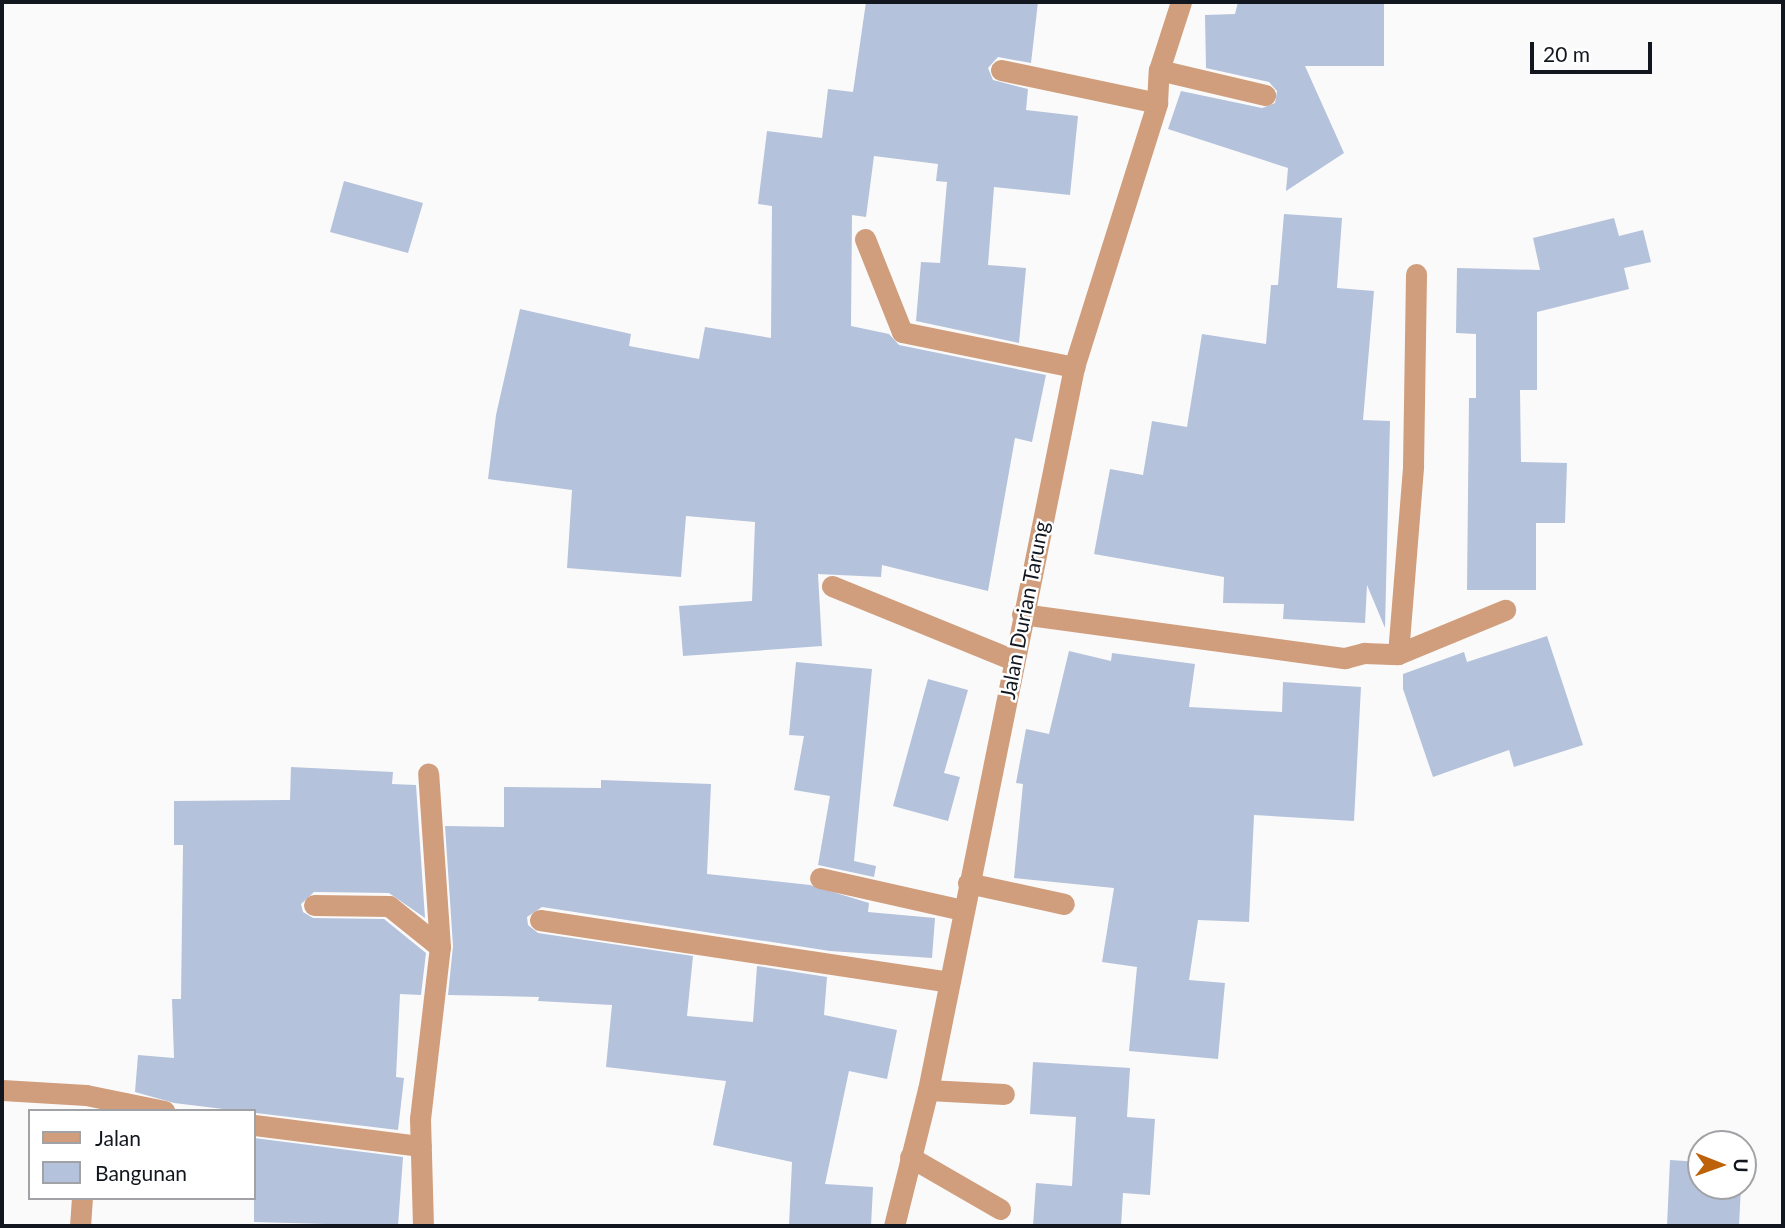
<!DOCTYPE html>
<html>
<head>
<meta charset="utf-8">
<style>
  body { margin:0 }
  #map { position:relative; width:1785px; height:1228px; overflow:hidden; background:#fafafa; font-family:Lato,sans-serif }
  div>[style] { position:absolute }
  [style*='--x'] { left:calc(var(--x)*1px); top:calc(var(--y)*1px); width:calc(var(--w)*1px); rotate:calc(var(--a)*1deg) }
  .building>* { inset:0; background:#b5c2db }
  .minor>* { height:21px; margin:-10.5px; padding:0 10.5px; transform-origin:10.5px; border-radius:10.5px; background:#d09e7c }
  span { translate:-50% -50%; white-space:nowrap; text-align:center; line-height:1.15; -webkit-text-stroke:5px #fff; paint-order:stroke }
  .street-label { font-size:21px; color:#12161f }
  .frame { position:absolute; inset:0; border:4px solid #12161f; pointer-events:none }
  .legend { position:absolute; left:28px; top:1109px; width:228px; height:91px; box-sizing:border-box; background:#fff; border:2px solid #a0a2a5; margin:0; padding:9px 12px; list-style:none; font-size:21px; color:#12161f }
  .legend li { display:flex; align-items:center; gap:14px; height:35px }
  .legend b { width:35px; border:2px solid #a0a2a5 }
  .north { position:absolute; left:1687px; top:1130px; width:70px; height:70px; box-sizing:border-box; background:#fff; border:2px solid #a0a2a5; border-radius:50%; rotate:91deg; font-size:19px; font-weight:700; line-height:28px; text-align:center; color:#12161f }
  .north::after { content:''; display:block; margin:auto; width:24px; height:32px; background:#bd6209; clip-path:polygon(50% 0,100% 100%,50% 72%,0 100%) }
  .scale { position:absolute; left:1530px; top:42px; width:122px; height:32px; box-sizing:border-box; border:4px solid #12161f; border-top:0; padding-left:9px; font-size:21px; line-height:24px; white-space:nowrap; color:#12161f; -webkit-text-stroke:5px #fff; paint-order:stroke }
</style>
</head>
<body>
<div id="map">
  <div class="building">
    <i style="clip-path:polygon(866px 2px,1038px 2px,1031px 63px,998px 57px,988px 68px,993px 80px,1028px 89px,1026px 110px,1078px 116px,1070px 195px,994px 187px,988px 265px,1026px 268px,1019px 343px,916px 321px,921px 262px,940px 263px,947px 182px,936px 181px,938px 164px,874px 156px,866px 217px,852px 215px,851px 326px,889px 334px,899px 345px,1046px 375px,1032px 442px,1015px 438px,988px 591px,882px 565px,881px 577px,818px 574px,822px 646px,683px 656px,679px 606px,752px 601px,755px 522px,686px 516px,681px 577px,567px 568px,572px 490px,488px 479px,496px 415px,520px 309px,631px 334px,629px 346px,699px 359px,705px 327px,771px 338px,772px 206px,758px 204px,767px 131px,822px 138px,828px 89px,853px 92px)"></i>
    <i style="clip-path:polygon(1238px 2px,1384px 2px,1384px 66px,1305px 66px,1344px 153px,1286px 191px,1288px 168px,1168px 129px,1181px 91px,1262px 108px,1275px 103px,1277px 91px,1269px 82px,1206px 68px,1205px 15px,1235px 14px)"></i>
    <i style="clip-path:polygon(344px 181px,423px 203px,408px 253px,330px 232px)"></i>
    <i style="clip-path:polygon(1284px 214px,1342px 218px,1337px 288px,1374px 291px,1363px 420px,1390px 421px,1385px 628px,1367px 585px,1365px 623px,1283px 619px,1284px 604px,1223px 603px,1224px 577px,1094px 554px,1110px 469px,1143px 475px,1152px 421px,1187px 427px,1202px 334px,1266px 344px,1271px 285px,1278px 285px)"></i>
    <i style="clip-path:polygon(1614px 218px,1619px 236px,1643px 230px,1651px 262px,1624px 268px,1629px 289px,1537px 312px,1537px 390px,1520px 390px,1521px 462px,1567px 463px,1565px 523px,1536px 523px,1536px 590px,1467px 590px,1469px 398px,1476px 398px,1476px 334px,1456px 333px,1457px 268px,1540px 270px,1533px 238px)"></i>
    <i style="clip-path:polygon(1547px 636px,1583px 745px,1514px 767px,1509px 750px,1433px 777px,1403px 689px,1403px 674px,1464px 652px,1467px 662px)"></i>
    <i style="clip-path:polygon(1069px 651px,1111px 661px,1112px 653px,1195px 664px,1189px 707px,1282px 712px,1283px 682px,1361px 687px,1354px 821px,1254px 815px,1249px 922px,1198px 920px,1189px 980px,1225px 983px,1218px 1059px,1129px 1051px,1137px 967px,1102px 962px,1114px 888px,1014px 878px,1023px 784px,1016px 783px,1026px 729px,1049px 734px)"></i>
    <i style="clip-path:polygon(796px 662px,872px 669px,854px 861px,876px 866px,874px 877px,818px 865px,830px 796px,794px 790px,804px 736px,789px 735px)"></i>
    <i style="clip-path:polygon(928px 679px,968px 690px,944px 773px,960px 777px,948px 821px,893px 806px)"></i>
    <i style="clip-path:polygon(291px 767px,393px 772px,392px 784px,416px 785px,425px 918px,389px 893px,314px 892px,301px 904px,303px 912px,313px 918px,384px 919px,426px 953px,421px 995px,400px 994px,396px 1077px,404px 1078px,398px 1130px,174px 1103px,135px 1092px,138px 1055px,174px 1058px,172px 999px,181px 999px,183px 845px,174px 845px,174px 801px,290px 800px)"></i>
    <i style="clip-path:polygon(601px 780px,711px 784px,707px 874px,810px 885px,869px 903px,868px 912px,935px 918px,932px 958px,830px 951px,542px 907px,527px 917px,528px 925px,538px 933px,693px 956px,687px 1016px,753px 1022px,757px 966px,827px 977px,824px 1015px,897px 1030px,887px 1079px,849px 1071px,825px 1184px,873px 1187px,871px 1226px,789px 1226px,792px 1162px,713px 1145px,726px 1081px,606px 1067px,612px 1005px,538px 1001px,539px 997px,448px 995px,453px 946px,445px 826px,504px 827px,504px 787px,601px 788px)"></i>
    <i style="clip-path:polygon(1033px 1062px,1130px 1068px,1127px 1117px,1155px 1119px,1150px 1195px,1123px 1193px,1121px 1226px,1033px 1226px,1036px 1183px,1072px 1186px,1076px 1117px,1030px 1114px)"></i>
    <i style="clip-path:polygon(254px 1138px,403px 1157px,398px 1226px,254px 1222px)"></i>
    <i style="clip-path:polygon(1670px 1160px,1701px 1162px,1701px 1186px,1741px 1186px,1739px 1226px,1667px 1226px)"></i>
  </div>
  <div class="minor">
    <i style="--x:1001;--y:70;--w:159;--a:11.9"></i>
    <i style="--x:1159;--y:70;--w:109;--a:13.3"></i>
    <i style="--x:865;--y:239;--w:100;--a:68.3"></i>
    <i style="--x:902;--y:332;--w:176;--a:11.5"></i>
    <i style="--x:832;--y:586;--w:196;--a:22.2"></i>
    <i style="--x:1022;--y:614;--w:326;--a:7.8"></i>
    <i style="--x:1345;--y:658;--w:20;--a:-15"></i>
    <i style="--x:1364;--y:653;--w:34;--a:2"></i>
    <i style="--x:1398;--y:654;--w:116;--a:-22.4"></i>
    <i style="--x:1398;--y:654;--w:189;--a:-85.4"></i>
    <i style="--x:1413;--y:466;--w:192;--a:-89.1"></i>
    <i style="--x:820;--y:878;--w:146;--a:12.7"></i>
    <i style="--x:968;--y:883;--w:98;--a:12.3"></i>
    <i style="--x:314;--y:905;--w:75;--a:0.8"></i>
    <i style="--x:389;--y:906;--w:65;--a:38.8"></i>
    <i style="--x:540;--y:920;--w:414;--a:8.6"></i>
    <i style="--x:2;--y:1090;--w:84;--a:3.4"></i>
    <i style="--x:86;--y:1095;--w:80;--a:11.6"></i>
    <i style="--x:928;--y:1090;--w:76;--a:3"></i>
    <i style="--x:254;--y:1125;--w:168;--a:7.2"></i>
    <i style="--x:910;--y:1157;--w:104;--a:30"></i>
    <i style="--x:80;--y:1226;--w:28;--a:-86"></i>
    <i style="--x:423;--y:1226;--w:107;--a:-91.6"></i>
    <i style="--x:420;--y:1119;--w:173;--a:-83.4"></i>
    <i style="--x:440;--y:947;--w:174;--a:-93.9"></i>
    <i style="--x:894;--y:1226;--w:140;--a:-76"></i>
    <i style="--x:928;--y:1090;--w:738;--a:-78.58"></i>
    <i style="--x:1074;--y:367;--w:277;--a:-72.5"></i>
    <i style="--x:1157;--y:103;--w:33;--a:-87"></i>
    <i style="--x:1159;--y:70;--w:71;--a:-72.1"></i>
  </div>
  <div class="street-label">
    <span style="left:1024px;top:610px;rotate:-79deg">Jalan Durian Tarung</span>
  </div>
  <div class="frame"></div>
  <ul class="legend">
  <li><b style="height:9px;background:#d09e7c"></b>Jalan</li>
  <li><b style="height:19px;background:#b5c2db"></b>Bangunan</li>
  </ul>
  <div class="north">U</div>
  <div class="scale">20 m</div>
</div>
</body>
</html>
